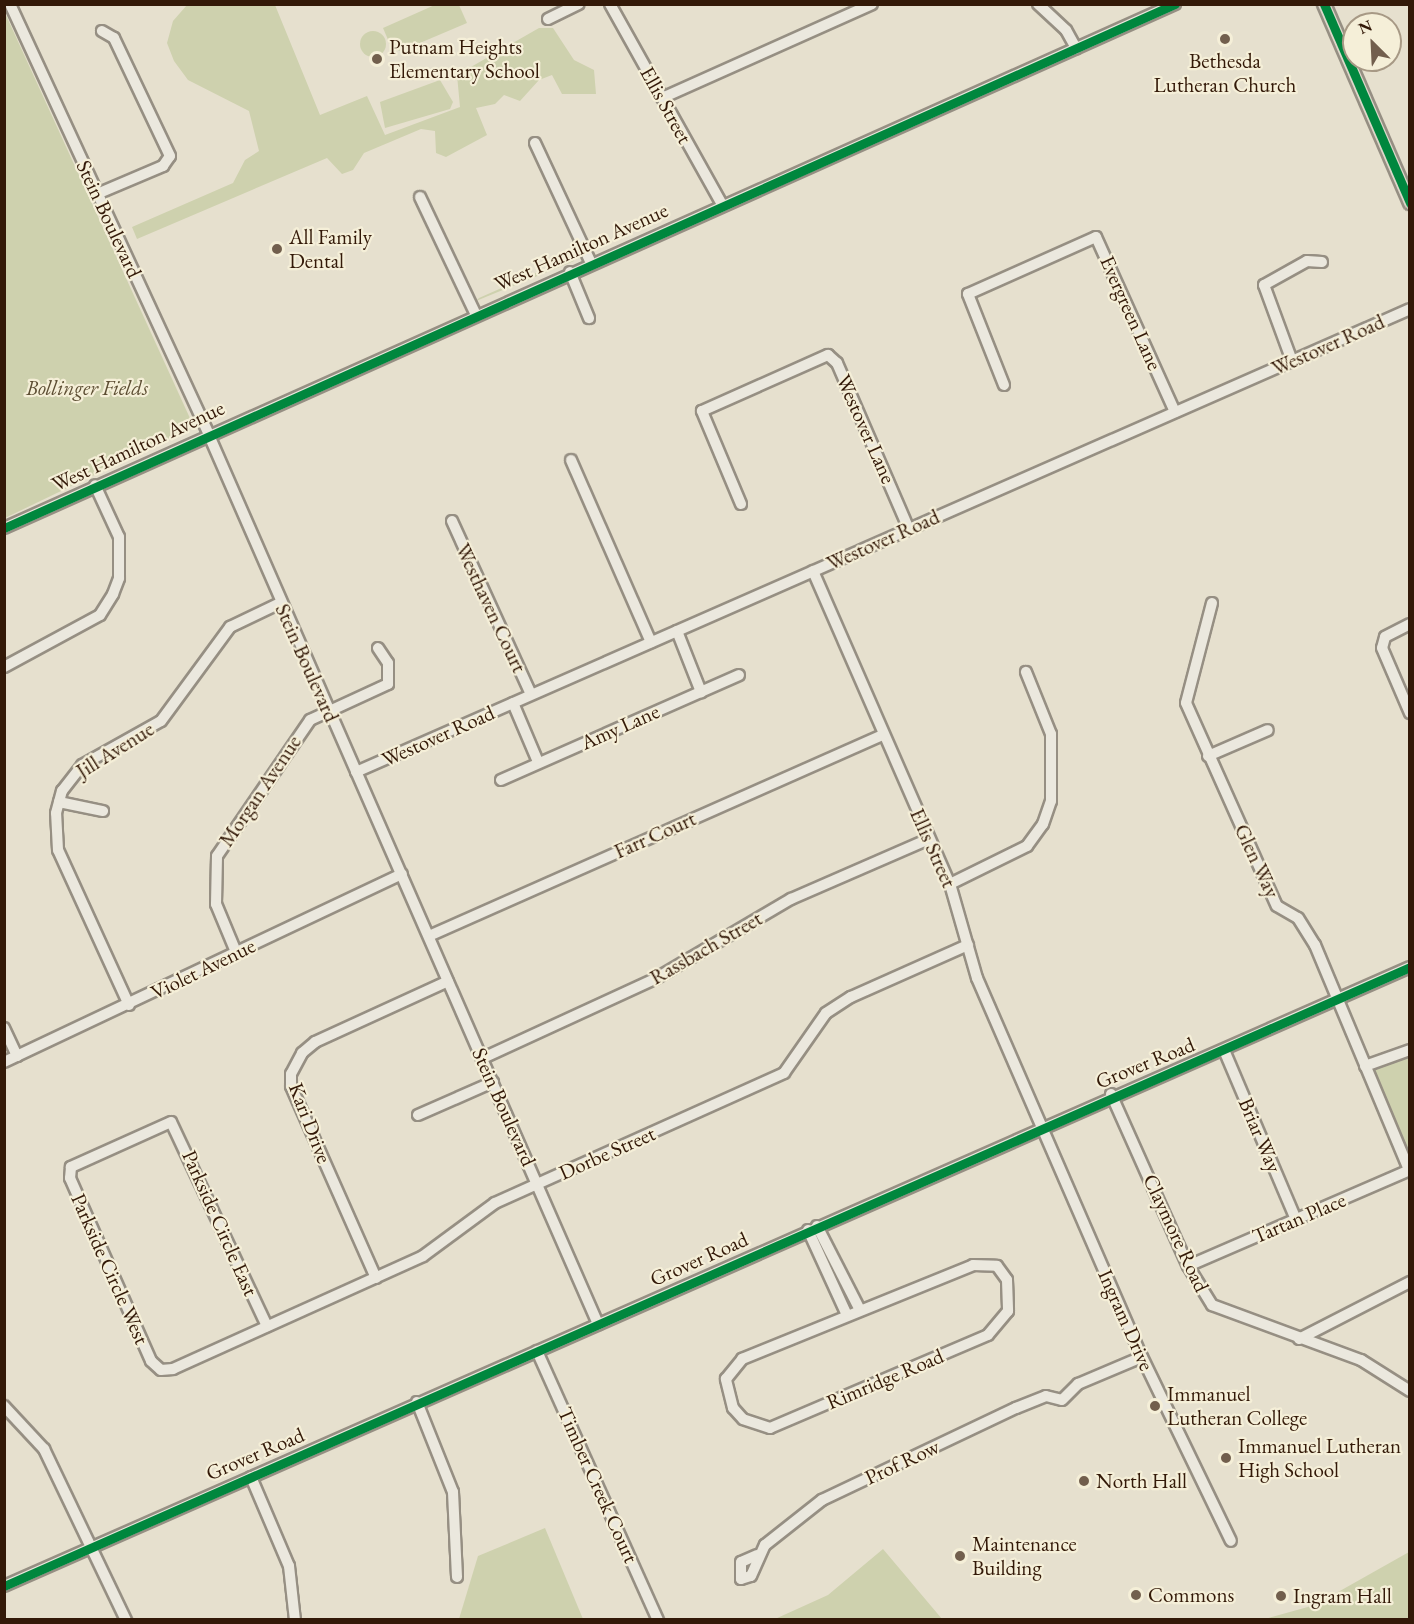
<!DOCTYPE html>
<html>
<head>
<meta charset="utf-8">
<style>
  body { margin:0 }
  #map { position:relative; width:1414px; height:1624px; overflow:hidden; background:#e6e0ce; font-family:"EB Garamond",serif }
  div>[style] { position:absolute }
  [style*='--x'] { left:calc(var(--x)*1px); top:calc(var(--y)*1px); width:calc(var(--w)*1px); rotate:calc(var(--a)*1deg) }
  .green>* { inset:0; background:#ced1ae }
  .round { border-radius:50% }
  .roads { filter:drop-shadow(2px 0 #968f83) drop-shadow(-2px 0 #968f83) drop-shadow(0 2px #968f83) drop-shadow(0 -2px #968f83) }
  .minor>* { height:10px; margin:-5px; padding:0 5px; transform-origin:5px; border-radius:5px; background:#ebe8de }
  .major>* { height:12px; margin:-6px; padding:0 6px; transform-origin:6px; border-radius:6px; background:#ded8ca }
  .cycleway>* { height:9px; margin:-4.5px; padding:0 4.5px; transform-origin:4.5px; border-radius:4.5px; background:#00873e }
  .dots>* { width:16px; height:16px; translate:-50% -50%; box-sizing:border-box; border:3px solid #f5efd8; border-radius:50% }
  span { translate:-50% -50%; white-space:nowrap; text-align:center; line-height:1.15; -webkit-text-stroke:4.5px #f5efd8; paint-order:stroke }
  .poi-label { font-size:21px; color:#331908 }
  .left { translate:0 -50%; text-align:left }
  .street-label { font-size:21px; color:#331908 }
  .park-label { font-size:21px; color:#5c4d32; font-style:italic }
  .frame { position:absolute; inset:0; border:6px solid #331908; pointer-events:none }
  .north { position:absolute; left:1342px; top:12px; width:60px; height:60px; box-sizing:border-box; background:#f5efd8; border:2px solid #a79985; border-radius:50%; rotate:336deg; font-size:16px; font-weight:700; line-height:24px; text-align:center; color:#331908 }
  .north::after { content:''; display:block; margin:auto; width:21px; height:27px; background:#725f4d; clip-path:polygon(50% 0,100% 100%,50% 72%,0 100%) }
</style>
</head>
<body>
<div id="map">
  <div class="green">
    <i style="clip-path:polygon(437px 4px,459px 5px,467px 23px,401px 51px,392px 49px,383px 28px)"></i>
    <i style="clip-path:polygon(187px 5px,275px 5px,320px 115px,367px 96px,385px 135px,460px 107px,457px 75px,539px 28px,553px 28px,574px 60px,594px 70px,596px 94px,562px 94px,552px 75px,539px 80px,520px 101px,504px 95px,495px 104px,476px 108px,487px 135px,446px 157px,436px 153px,435px 131px,421px 129px,364px 153px,353px 170px,342px 174px,327px 158px,137px 239px,132px 227px,233px 183px,245px 160px,259px 151px,249px 111px,188px 80px,174px 61px,167px 43px,173px 21px)"></i>
    <i style="clip-path:polygon(5px 13px,194px 427px,5px 518px)"></i>
    <i class="round" style="left:360px;top:31px;width:26px;height:26px"></i>
    <i style="clip-path:polygon(440px 80px,453px 102px,450px 109px,385px 128px,380px 102px)"></i>
    <i style="clip-path:polygon(572px 257px,574px 261px,476px 301px,479px 298px)"></i>
    <i style="clip-path:polygon(1409px 1050px,1410px 1170px,1365px 1067px)"></i>
    <i style="clip-path:polygon(545px 1528px,583px 1619px,459px 1619px,478px 1556px)"></i>
    <i style="clip-path:polygon(883px 1549px,942px 1619px,775px 1619px,828px 1595px)"></i>
    <i style="clip-path:polygon(1409px 1552px,1409px 1619px,1265px 1619px,1315px 1605px)"></i>
  </div>
  <div class="roads">
    <div class="minor">
      <i style="--x:10;--y:4;--w:472;--a:65.2"></i>
      <i style="--x:208;--y:433;--w:973;--a:66.36"></i>
      <i style="--x:610;--y:4;--w:229;--a:60.8"></i>
      <i style="--x:1038;--y:4;--w:38;--a:43"></i>
      <i style="--x:1066;--y:30;--w:21;--a:61"></i>
      <i style="--x:548;--y:19;--w:34;--a:-26"></i>
      <i style="--x:662;--y:98;--w:230;--a:-24.1"></i>
      <i style="--x:535;--y:143;--w:132;--a:65"></i>
      <i style="--x:97;--y:194;--w:72;--a:-23"></i>
      <i style="--x:163;--y:166;--w:12;--a:-55"></i>
      <i style="--x:170;--y:156;--w:131;--a:-115.4"></i>
      <i style="--x:114;--y:38;--w:14;--a:-150"></i>
      <i style="--x:420;--y:197;--w:128;--a:64.6"></i>
      <i style="--x:570;--y:272;--w:50;--a:67.6"></i>
      <i style="--x:1292;--y:361;--w:81;--a:-110.2"></i>
      <i style="--x:1264;--y:285;--w:49;--a:-29.2"></i>
      <i style="--x:1307;--y:261;--w:15;--a:4"></i>
      <i style="--x:1004;--y:385;--w:98;--a:-111.6"></i>
      <i style="--x:968;--y:294;--w:140;--a:-24"></i>
      <i style="--x:1096;--y:237;--w:192;--a:65.7"></i>
      <i style="--x:571;--y:460;--w:199;--a:66.3"></i>
      <i style="--x:741;--y:504;--w:101;--a:-112.8"></i>
      <i style="--x:702;--y:411;--w:138;--a:-24"></i>
      <i style="--x:828;--y:355;--w:12;--a:42"></i>
      <i style="--x:837;--y:363;--w:181;--a:66.6"></i>
      <i style="--x:452;--y:521;--w:190;--a:65.5"></i>
      <i style="--x:4;--y:528;--w:1283;--a:-24.11"></i>
      <i style="--x:813;--y:571;--w:342;--a:66.4"></i>
      <i style="--x:950;--y:884;--w:98;--a:74"></i>
      <i style="--x:977;--y:978;--w:413;--a:66.5"></i>
      <i style="--x:1142;--y:1357;--w:204;--a:64.2"></i>
      <i style="--x:1212;--y:603;--w:103;--a:104.6"></i>
      <i style="--x:1186;--y:703;--w:222;--a:65.9"></i>
      <i style="--x:1277;--y:906;--w:24;--a:30"></i>
      <i style="--x:1298;--y:918;--w:32;--a:58"></i>
      <i style="--x:1315;--y:945;--w:244;--a:67.3"></i>
      <i style="--x:1410;--y:624;--w:28;--a:153"></i>
      <i style="--x:1385;--y:637;--w:11;--a:105"></i>
      <i style="--x:1382;--y:648;--w:71;--a:66.7"></i>
      <i style="--x:677;--y:631;--w:66;--a:68.5"></i>
      <i style="--x:4;--y:667;--w:109;--a:-28.4"></i>
      <i style="--x:100;--y:615;--w:25;--a:-58"></i>
      <i style="--x:113;--y:594;--w:17;--a:-69"></i>
      <i style="--x:119;--y:578;--w:41;--a:-90"></i>
      <i style="--x:119;--y:537;--w:57;--a:-114.8"></i>
      <i style="--x:513;--y:703;--w:64;--a:67"></i>
      <i style="--x:1208;--y:756;--w:65;--a:-23.4"></i>
      <i style="--x:356;--y:772;--w:1151;--a:-23.71"></i>
      <i style="--x:501;--y:780;--w:260;--a:-23.8"></i>
      <i style="--x:59;--y:802;--w:45;--a:11.6"></i>
      <i style="--x:950;--y:884;--w:86;--a:-26.3"></i>
      <i style="--x:1027;--y:846;--w:27;--a:-54"></i>
      <i style="--x:1043;--y:824;--w:24;--a:-71"></i>
      <i style="--x:1051;--y:801;--w:67;--a:-90"></i>
      <i style="--x:1051;--y:734;--w:67;--a:-112"></i>
      <i style="--x:429;--y:936;--w:496;--a:-23.9"></i>
      <i style="--x:236;--y:952;--w:52;--a:-112.6"></i>
      <i style="--x:216;--y:904;--w:48;--a:-88.8"></i>
      <i style="--x:217;--y:856;--w:165;--a:-55.6"></i>
      <i style="--x:310;--y:720;--w:86;--a:-24.8"></i>
      <i style="--x:388;--y:684;--w:21;--a:-90"></i>
      <i style="--x:388;--y:663;--w:18;--a:-124"></i>
      <i style="--x:129;--y:1005;--w:170;--a:-114.6"></i>
      <i style="--x:58;--y:850;--w:37;--a:-93"></i>
      <i style="--x:56;--y:813;--w:23;--a:-75"></i>
      <i style="--x:62;--y:791;--w:33;--a:-52"></i>
      <i style="--x:82;--y:765;--w:90;--a:-29.1"></i>
      <i style="--x:161;--y:721;--w:117;--a:-53.7"></i>
      <i style="--x:230;--y:627;--w:55;--a:-25.6"></i>
      <i style="--x:4;--y:1028;--w:31;--a:65"></i>
      <i style="--x:1224;--y:1050;--w:185;--a:67"></i>
      <i style="--x:483;--y:1058;--w:189;--a:-24.7"></i>
      <i style="--x:655;--y:979;--w:158;--a:-30.5"></i>
      <i style="--x:791;--y:899;--w:150;--a:-23.5"></i>
      <i style="--x:4;--y:1062;--w:440;--a:-25.3"></i>
      <i style="--x:1365;--y:1066;--w:48;--a:-19.6"></i>
      <i style="--x:1111;--y:1094;--w:188;--a:65.9"></i>
      <i style="--x:1188;--y:1266;--w:46;--a:58.4"></i>
      <i style="--x:1212;--y:1305;--w:159;--a:20.3"></i>
      <i style="--x:1361;--y:1360;--w:58;--a:32.3"></i>
      <i style="--x:418;--y:1115;--w:82;--a:-23.7"></i>
      <i style="--x:817;--y:1226;--w:92;--a:62.9"></i>
      <i style="--x:808;--y:1230;--w:91;--a:65.4"></i>
      <i style="--x:973;--y:1265;--w:24;--a:2"></i>
      <i style="--x:997;--y:1266;--w:17;--a:54"></i>
      <i style="--x:1007;--y:1280;--w:31;--a:88"></i>
      <i style="--x:1008;--y:1311;--w:31;--a:130"></i>
      <i style="--x:988;--y:1335;--w:237;--a:156.9"></i>
      <i style="--x:770;--y:1428;--w:28;--a:-162"></i>
      <i style="--x:743;--y:1419;--w:15;--a:-132"></i>
      <i style="--x:733;--y:1408;--w:30;--a:-104"></i>
      <i style="--x:726;--y:1379;--w:26;--a:-51"></i>
      <i style="--x:742;--y:1359;--w:249;--a:-22.1"></i>
      <i style="--x:1188;--y:1266;--w:242;--a:-23.4"></i>
      <i style="--x:376;--y:1278;--w:210;--a:-113.9"></i>
      <i style="--x:291;--y:1086;--w:12;--a:-90"></i>
      <i style="--x:291;--y:1074;--w:24;--a:-62"></i>
      <i style="--x:302;--y:1053;--w:17;--a:-40"></i>
      <i style="--x:315;--y:1042;--w:146;--a:-24.6"></i>
      <i style="--x:267;--y:1326;--w:225;--a:-115.2"></i>
      <i style="--x:171;--y:1122;--w:110;--a:155.8"></i>
      <i style="--x:71;--y:1167;--w:11;--a:95"></i>
      <i style="--x:70;--y:1178;--w:200;--a:66.1"></i>
      <i style="--x:151;--y:1361;--w:13;--a:42"></i>
      <i style="--x:161;--y:1370;--w:12;--a:-5"></i>
      <i style="--x:173;--y:1369;--w:274;--a:-24.3"></i>
      <i style="--x:423;--y:1256;--w:89;--a:-36.4"></i>
      <i style="--x:495;--y:1203;--w:317;--a:-24.2"></i>
      <i style="--x:784;--y:1073;--w:73;--a:-55"></i>
      <i style="--x:826;--y:1013;--w:30;--a:-33"></i>
      <i style="--x:851;--y:997;--w:128;--a:-24"></i>
      <i style="--x:1299;--y:1339;--w:125;--a:-27.2"></i>
      <i style="--x:537;--y:1351;--w:295;--a:65.8"></i>
      <i style="--x:417;--y:1402;--w:97;--a:68.2"></i>
      <i style="--x:453;--y:1492;--w:85;--a:87.3"></i>
      <i style="--x:4;--y:1406;--w:59;--a:47.1"></i>
      <i style="--x:44;--y:1449;--w:190;--a:64.4"></i>
      <i style="--x:251;--y:1477;--w:97;--a:66.9"></i>
      <i style="--x:289;--y:1566;--w:54;--a:83.7"></i>
      <i style="--x:757;--y:1555;--w:17;--a:156"></i>
      <i style="--x:741;--y:1562;--w:17;--a:90"></i>
      <i style="--x:741;--y:1579;--w:10;--a:-17"></i>
      <i style="--x:751;--y:1576;--w:34;--a:-66"></i>
      <i style="--x:765;--y:1545;--w:73;--a:-38.3"></i>
      <i style="--x:822;--y:1500;--w:215;--a:-25.4"></i>
      <i style="--x:1016;--y:1408;--w:32;--a:-22"></i>
      <i style="--x:1046;--y:1396;--w:16;--a:14"></i>
      <i style="--x:1062;--y:1400;--w:23;--a:-45"></i>
      <i style="--x:1078;--y:1384;--w:69;--a:-22.9"></i>
      <i style="--x:4;--y:1586;--w:1536;--a:-23.76"></i>
    </div>
    <div class="major">
      <i style="--x:1324;--y:4;--w:217;--a:66.6"></i>
    </div>
  </div>
  <div class="cycleway">
    <i style="--x:1324;--y:4;--w:217;--a:66.6"></i>
    <i style="--x:4;--y:528;--w:1283;--a:-24.11"></i>
    <i style="--x:4;--y:1586;--w:1536;--a:-23.76"></i>
  </div>
  <div class="dots">
    <i style="left:1225px;top:39px;background:#725f4d"></i>
    <i style="left:377px;top:59px;background:#725f4d"></i>
    <i style="left:277px;top:249px;background:#725f4d"></i>
    <i style="left:1155px;top:1406px;background:#725f4d"></i>
    <i style="left:1226px;top:1458px;background:#725f4d"></i>
    <i style="left:1084px;top:1481px;background:#725f4d"></i>
    <i style="left:960px;top:1556px;background:#725f4d"></i>
    <i style="left:1136px;top:1595px;background:#725f4d"></i>
    <i style="left:1281px;top:1596px;background:#725f4d"></i>
  </div>
  <div class="poi-label">
    <span class="left" style="left:389px;top:59px">Putnam Heights<br>Elementary School</span>
    <span style="left:1225px;top:73px">Bethesda<br>Lutheran Church</span>
    <span class="left" style="left:289px;top:249px">All Family<br>Dental</span>
    <span class="left" style="left:1167px;top:1406px">Immanuel<br>Lutheran College</span>
    <span class="left" style="left:1238px;top:1458px">Immanuel Lutheran<br>High School</span>
    <span class="left" style="left:1096px;top:1481px">North Hall</span>
    <span class="left" style="left:972px;top:1556px">Maintenance<br>Building</span>
    <span class="left" style="left:1148px;top:1595px">Commons</span>
    <span class="left" style="left:1293px;top:1596px">Ingram Hall</span>
  </div>
  <div class="street-label">
    <span style="left:666px;top:105px;rotate:61deg">Ellis Street</span>
    <span style="left:109px;top:219px;rotate:65deg">Stein Boulevard</span>
    <span style="left:581px;top:247px;rotate:-24deg">West Hamilton Avenue</span>
    <span style="left:1131px;top:313px;rotate:66deg">Evergreen Lane</span>
    <span style="left:1328px;top:345px;rotate:-24deg">Westover Road</span>
    <span style="left:866px;top:429px;rotate:66deg">Westover Lane</span>
    <span style="left:138px;top:446px;rotate:-25deg">West Hamilton Avenue</span>
    <span style="left:883px;top:540px;rotate:-24deg">Westover Road</span>
    <span style="left:491px;top:608px;rotate:65deg">Westhaven Court</span>
    <span style="left:307px;top:663px;rotate:66deg">Stein Boulevard</span>
    <span style="left:620px;top:727px;rotate:-24deg">Amy Lane</span>
    <span style="left:438px;top:736px;rotate:-24deg">Westover Road</span>
    <span style="left:115px;top:750px;rotate:-32deg">Jill Avenue</span>
    <span style="left:260px;top:791px;rotate:-56deg">Morgan Avenue</span>
    <span style="left:655px;top:835px;rotate:-24deg">Farr Court</span>
    <span style="left:933px;top:848px;rotate:66deg">Ellis Street</span>
    <span style="left:1257px;top:861px;rotate:65deg">Glen Way</span>
    <span style="left:706px;top:948px;rotate:-30deg">Rassbach Street</span>
    <span style="left:203px;top:969px;rotate:-26deg">Violet Avenue</span>
    <span style="left:1145px;top:1063px;rotate:-22deg">Grover Road</span>
    <span style="left:504px;top:1107px;rotate:66deg">Stein Boulevard</span>
    <span style="left:310px;top:1123px;rotate:69deg">Kari Drive</span>
    <span style="left:1260px;top:1135px;rotate:67deg">Briar Way</span>
    <span style="left:607px;top:1153px;rotate:-24deg">Dorbe Street</span>
    <span style="left:1299px;top:1218px;rotate:-23deg">Tartan Place</span>
    <span style="left:220px;top:1223px;rotate:66deg">Parkside Circle East</span>
    <span style="left:1176px;top:1233px;rotate:65deg">Claymore Road</span>
    <span style="left:699px;top:1259px;rotate:-24deg">Grover Road</span>
    <span style="left:110px;top:1269px;rotate:66deg">Parkside Circle West</span>
    <span style="left:1126px;top:1320px;rotate:66deg">Ingram Drive</span>
    <span style="left:885px;top:1379px;rotate:-23deg">Rimridge Road</span>
    <span style="left:255px;top:1454px;rotate:-23deg">Grover Road</span>
    <span style="left:902px;top:1462px;rotate:-25deg">Prof Row</span>
    <span style="left:598px;top:1485px;rotate:66deg">Timber Creek Court</span>
  </div>
  <div class="park-label">
    <span style="left:87px;top:388px">Bollinger Fields</span>
  </div>
  <div class="frame"></div>
  <div class="north">N</div>
</div>
</body>
</html>
